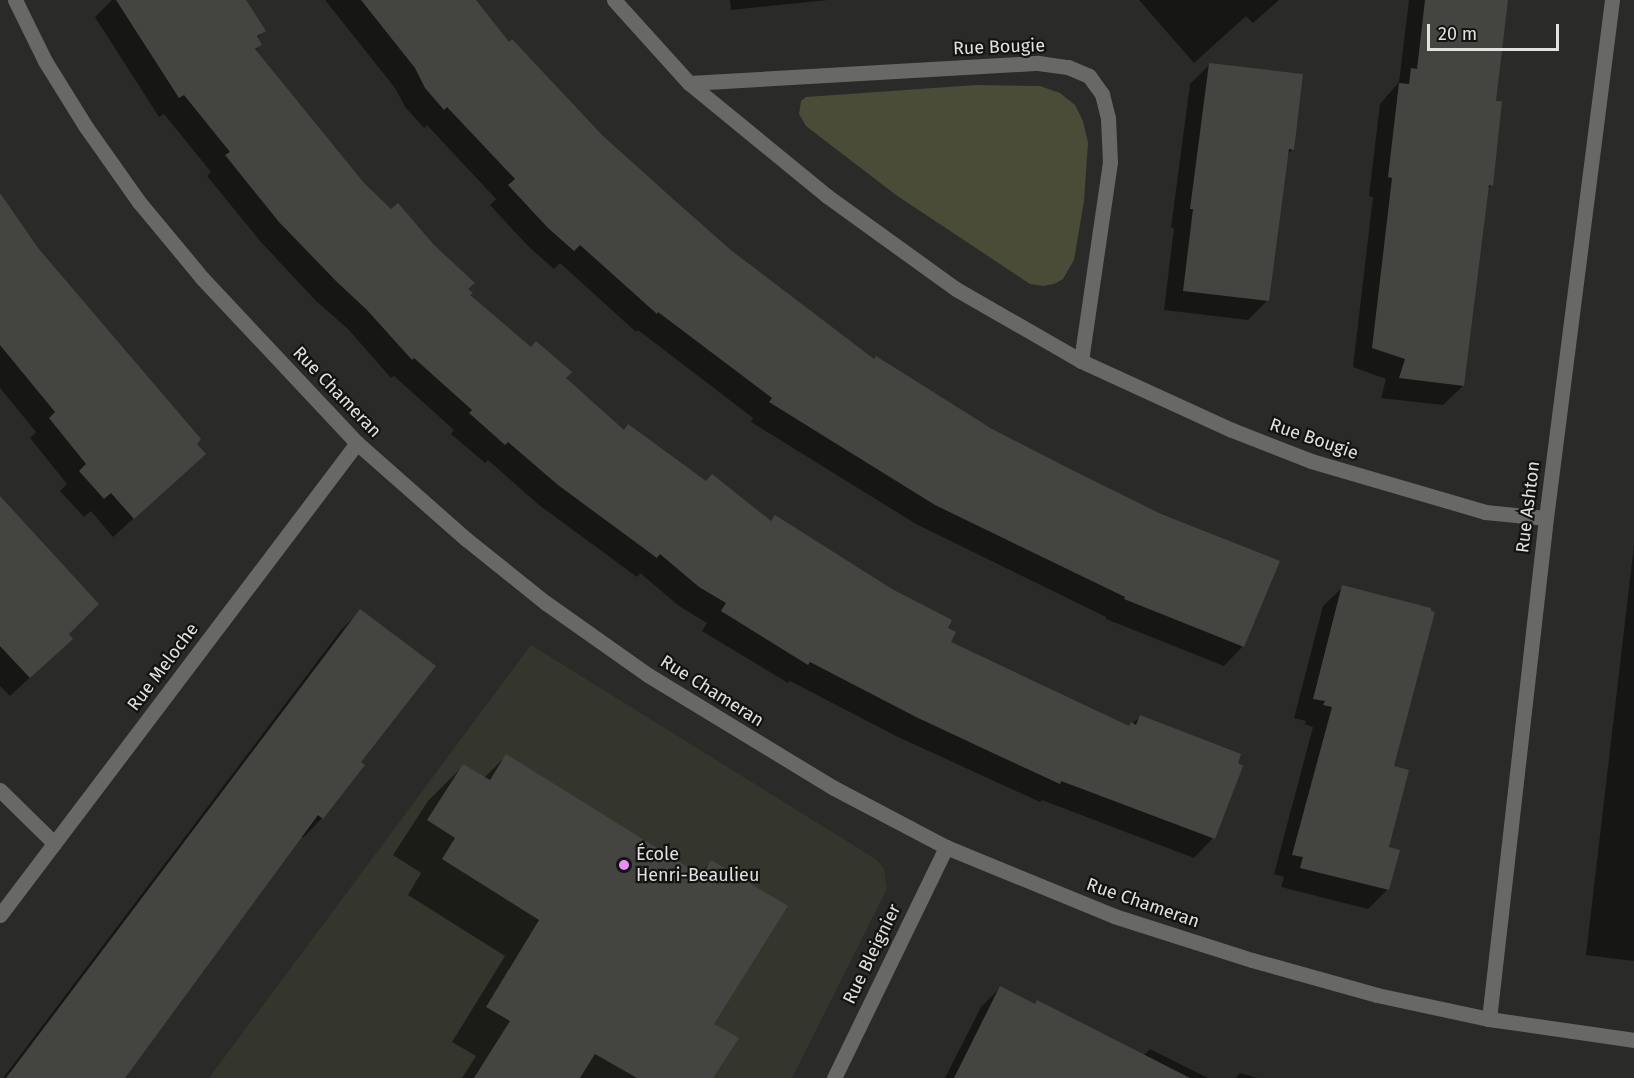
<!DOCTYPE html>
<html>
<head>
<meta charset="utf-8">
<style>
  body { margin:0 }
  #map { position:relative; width:1634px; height:1078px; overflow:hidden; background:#2a2b28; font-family:"Fira Sans",sans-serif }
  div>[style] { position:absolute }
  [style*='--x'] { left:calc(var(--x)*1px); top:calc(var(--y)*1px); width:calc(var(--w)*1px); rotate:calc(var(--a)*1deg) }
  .built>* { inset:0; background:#34352d }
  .green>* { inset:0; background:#4a4c38 }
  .shadow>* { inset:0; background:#0007 }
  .building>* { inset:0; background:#444441 }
  .minor>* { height:15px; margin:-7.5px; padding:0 7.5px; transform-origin:7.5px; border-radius:7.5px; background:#686967 }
  .dots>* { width:16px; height:16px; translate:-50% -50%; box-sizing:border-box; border:3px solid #131312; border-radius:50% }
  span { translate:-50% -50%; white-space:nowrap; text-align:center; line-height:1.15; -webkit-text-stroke:4.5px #131312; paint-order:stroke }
  .street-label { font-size:18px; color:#e1e1df }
  .poi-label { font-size:18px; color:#e1e1df }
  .left { translate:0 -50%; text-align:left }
  .scale { position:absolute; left:1427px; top:24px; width:132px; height:27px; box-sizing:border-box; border:3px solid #e1e1df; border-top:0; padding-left:8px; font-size:18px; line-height:21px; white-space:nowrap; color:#e1e1df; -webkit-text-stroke:4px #131312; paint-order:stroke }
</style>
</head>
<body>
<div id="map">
  <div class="built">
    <i style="clip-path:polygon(531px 645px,877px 860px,884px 869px,887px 889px,792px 1078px,209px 1078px)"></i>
  </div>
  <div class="green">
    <i style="clip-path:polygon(976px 85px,1040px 86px,1060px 93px,1075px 105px,1083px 121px,1088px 143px,1084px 201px,1074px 260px,1063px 279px,1054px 284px,1043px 286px,1030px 284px,896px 195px,806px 126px,799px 114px,801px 101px,806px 97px)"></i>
  </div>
  <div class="shadow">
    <i style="clip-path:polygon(112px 0,244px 0,264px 31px,257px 38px,261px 44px,255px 51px,363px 184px,466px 289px,468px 295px,624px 431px,946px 628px,949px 643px,1127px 727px,1141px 717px,1213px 838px,1194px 858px,1042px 800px,1040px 802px,896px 736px,790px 681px,788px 683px,702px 631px,707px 623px,679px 606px,640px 573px,637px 577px,539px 505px,488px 460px,485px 463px,451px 434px,454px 430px,394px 376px,391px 378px,348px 329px,316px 301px,260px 241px,207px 176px,211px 172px,164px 114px,159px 117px,95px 17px)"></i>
    <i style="clip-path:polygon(325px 0,474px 0,509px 44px,601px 136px,731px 252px,1243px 646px,1224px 666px,1106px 619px,1106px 617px,916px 524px,751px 422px,753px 418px,638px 330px,636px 332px,560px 263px,554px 269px,529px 247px,490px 205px,496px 199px,427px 125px,424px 128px,406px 108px,395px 88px)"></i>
    <i style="clip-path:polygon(730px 0,828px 0,731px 10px)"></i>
    <i style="clip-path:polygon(1139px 0,1279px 0,1253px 23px,1246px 16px,1194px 63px)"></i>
    <i style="clip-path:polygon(1409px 0,1507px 0,1494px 102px,1492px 185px,1487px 189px,1463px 386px,1443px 405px,1381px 398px,1386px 379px,1353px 367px,1373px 197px,1369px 196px,1380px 104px,1399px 82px)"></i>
    <i style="clip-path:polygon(1209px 65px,1293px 149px,1287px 155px,1268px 300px,1248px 320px,1164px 310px,1174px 228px,1171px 228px,1190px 84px)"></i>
    <i style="clip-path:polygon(0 195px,184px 473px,113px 537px,91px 511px,84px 517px,60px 491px,67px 484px,30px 438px,36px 432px,0 388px)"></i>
    <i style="clip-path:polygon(0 510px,67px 634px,51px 658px,10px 696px,0 686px)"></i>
    <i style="clip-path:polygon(1634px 545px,1634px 961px,1586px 955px)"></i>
    <i style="clip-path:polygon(1343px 587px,1392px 767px,1388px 889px,1368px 909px,1281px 887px,1284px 877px,1274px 874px,1313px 727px,1305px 724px,1306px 721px,1294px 718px,1323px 606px)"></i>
    <i style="clip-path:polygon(360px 611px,359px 763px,322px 818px,303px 838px,301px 836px,123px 1078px,3px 1078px,341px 630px)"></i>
    <i style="clip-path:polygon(506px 756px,698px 875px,712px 861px,711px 1078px,462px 1078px,476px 1056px,452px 1042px,505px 956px,408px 895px,421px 873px,393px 855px,428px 801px,463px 766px,484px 778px)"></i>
    <i style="clip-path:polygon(1000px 988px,1034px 1005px,1037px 1001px,1143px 1056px,1150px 1049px,1208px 1078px,945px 1078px,981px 1007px)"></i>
    <i style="clip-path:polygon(1240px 1073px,1257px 1078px,1236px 1078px)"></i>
  </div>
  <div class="building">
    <i style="clip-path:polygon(116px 0,246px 0,266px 31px,257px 36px,262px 45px,255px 49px,364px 183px,391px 209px,398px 203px,434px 245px,475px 283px,468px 289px,473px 293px,470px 295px,531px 347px,536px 341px,572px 372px,566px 378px,624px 430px,628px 424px,706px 481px,712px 474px,771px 521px,775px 515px,892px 589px,952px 620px,948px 628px,956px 632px,951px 642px,1129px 726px,1131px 722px,1136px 725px,1140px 715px,1241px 754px,1238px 763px,1243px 766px,1215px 839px,1061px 781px,1060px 784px,995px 754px,916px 717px,810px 662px,808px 665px,721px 611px,726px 603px,699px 587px,660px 554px,657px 558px,558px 485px,508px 442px,505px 445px,469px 413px,472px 410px,414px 358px,412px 360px,367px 310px,336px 281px,279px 222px,225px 155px,230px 152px,184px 95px,179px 98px)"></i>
    <i style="clip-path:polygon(361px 0,476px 0,509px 42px,512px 39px,602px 135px,673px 199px,732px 251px,874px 359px,876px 356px,992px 429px,1072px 470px,1161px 514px,1280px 561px,1244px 647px,1124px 599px,1125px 597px,935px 505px,769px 402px,772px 398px,658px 312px,657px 314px,580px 245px,574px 251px,548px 228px,508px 185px,515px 179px,447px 107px,444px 110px,425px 88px,415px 68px)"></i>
    <i style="clip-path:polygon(1425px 0,1508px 0,1496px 101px,1502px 101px,1493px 186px,1489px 185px,1464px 386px,1399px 378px,1405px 359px,1372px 348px,1392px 178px,1388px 177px,1399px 83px,1409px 84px,1411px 68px,1417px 69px)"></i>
    <i style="clip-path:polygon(1209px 63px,1303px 74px,1294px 150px,1289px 149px,1269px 301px,1183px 291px,1193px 209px,1190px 209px)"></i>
    <i style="clip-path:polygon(0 193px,38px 248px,201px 439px,197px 444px,206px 454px,134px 519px,111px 493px,104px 499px,79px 471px,86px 464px,49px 418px,55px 412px,0 345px)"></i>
    <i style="clip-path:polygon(0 496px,99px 604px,69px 634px,73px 639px,30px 678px,0 646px)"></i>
    <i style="clip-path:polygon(1342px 585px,1431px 608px,1431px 611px,1435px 612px,1394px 766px,1409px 770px,1389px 847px,1400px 850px,1389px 890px,1300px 868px,1303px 857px,1292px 855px,1332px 707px,1323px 705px,1325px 701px,1313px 699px)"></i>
    <i style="clip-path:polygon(360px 609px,436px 666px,361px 762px,365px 765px,323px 819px,318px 815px,125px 1078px,6px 1078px)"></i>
    <i style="clip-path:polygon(506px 754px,702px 876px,711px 860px,788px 906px,714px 1024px,739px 1038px,713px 1078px,637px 1078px,595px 1054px,580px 1078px,474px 1078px,510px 1021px,486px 1007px,539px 920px,442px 859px,455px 838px,427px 820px,463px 764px,490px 780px)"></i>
    <i style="clip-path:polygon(1000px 986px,1035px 1004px,1037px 1000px,1190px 1078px,954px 1078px)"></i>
  </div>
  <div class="minor">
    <i style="--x:15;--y:0;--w:68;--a:63.8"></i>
    <i style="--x:45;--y:61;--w:78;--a:58.2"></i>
    <i style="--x:86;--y:127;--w:92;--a:54.8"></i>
    <i style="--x:139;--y:202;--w:99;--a:50.3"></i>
    <i style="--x:202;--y:278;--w:226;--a:46.8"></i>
    <i style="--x:357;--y:443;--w:145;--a:41.4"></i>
    <i style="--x:466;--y:539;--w:102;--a:38.7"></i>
    <i style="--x:546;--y:603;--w:125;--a:35.2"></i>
    <i style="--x:648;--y:675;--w:218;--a:31.3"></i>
    <i style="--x:834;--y:788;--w:127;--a:27.8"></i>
    <i style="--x:946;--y:847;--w:182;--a:22.3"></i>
    <i style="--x:1114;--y:916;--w:145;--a:17.7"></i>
    <i style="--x:1252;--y:960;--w:130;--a:15.6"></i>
    <i style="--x:1377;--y:995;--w:115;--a:12.1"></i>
    <i style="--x:1489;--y:1019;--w:147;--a:8.2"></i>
    <i style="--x:614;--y:0;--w:112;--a:47.9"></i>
    <i style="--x:689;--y:83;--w:178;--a:39.3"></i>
    <i style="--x:827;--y:196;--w:159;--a:35.8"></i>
    <i style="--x:956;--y:289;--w:144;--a:29.9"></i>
    <i style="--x:1081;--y:361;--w:166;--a:24.6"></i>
    <i style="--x:1232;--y:430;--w:85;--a:21.4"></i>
    <i style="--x:1311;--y:461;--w:181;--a:16.3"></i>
    <i style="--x:1485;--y:512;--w:61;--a:5.6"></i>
    <i style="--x:689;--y:83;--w:350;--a:-3.3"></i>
    <i style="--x:1038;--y:63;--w:30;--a:8"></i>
    <i style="--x:1068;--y:67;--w:23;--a:23"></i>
    <i style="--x:1089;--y:76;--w:22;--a:54"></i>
    <i style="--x:1102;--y:94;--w:25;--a:76"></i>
    <i style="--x:1108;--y:118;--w:44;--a:87.4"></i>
    <i style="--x:1110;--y:162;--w:201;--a:98.3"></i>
    <i style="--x:0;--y:790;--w:76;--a:44.5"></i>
    <i style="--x:0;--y:915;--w:592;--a:-52.9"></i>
    <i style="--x:1489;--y:1019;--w:504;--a:-83.51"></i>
    <i style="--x:1546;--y:518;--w:522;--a:-82.74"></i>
    <i style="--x:834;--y:1078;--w:257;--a:-64.1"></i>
  </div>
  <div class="dots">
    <i style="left:624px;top:865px;background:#ec8cfb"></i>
  </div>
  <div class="street-label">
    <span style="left:999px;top:47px;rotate:-2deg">Rue Bougie</span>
    <span style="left:337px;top:392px;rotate:46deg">Rue Chameran</span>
    <span style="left:1314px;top:439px;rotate:19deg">Rue Bougie</span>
    <span style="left:1528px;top:507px;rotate:-83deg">Rue Ashton</span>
    <span style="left:163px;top:667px;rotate:-53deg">Rue Meloche</span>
    <span style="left:712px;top:691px;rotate:32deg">Rue Chameran</span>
    <span style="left:1143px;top:903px;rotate:19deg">Rue Chameran</span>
    <span style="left:872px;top:954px;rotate:-64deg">Rue Bleignier</span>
  </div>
  <div class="poi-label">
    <span class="left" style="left:636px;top:865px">École<br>Henri-Beaulieu</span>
  </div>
  <div class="scale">20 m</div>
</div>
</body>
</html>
